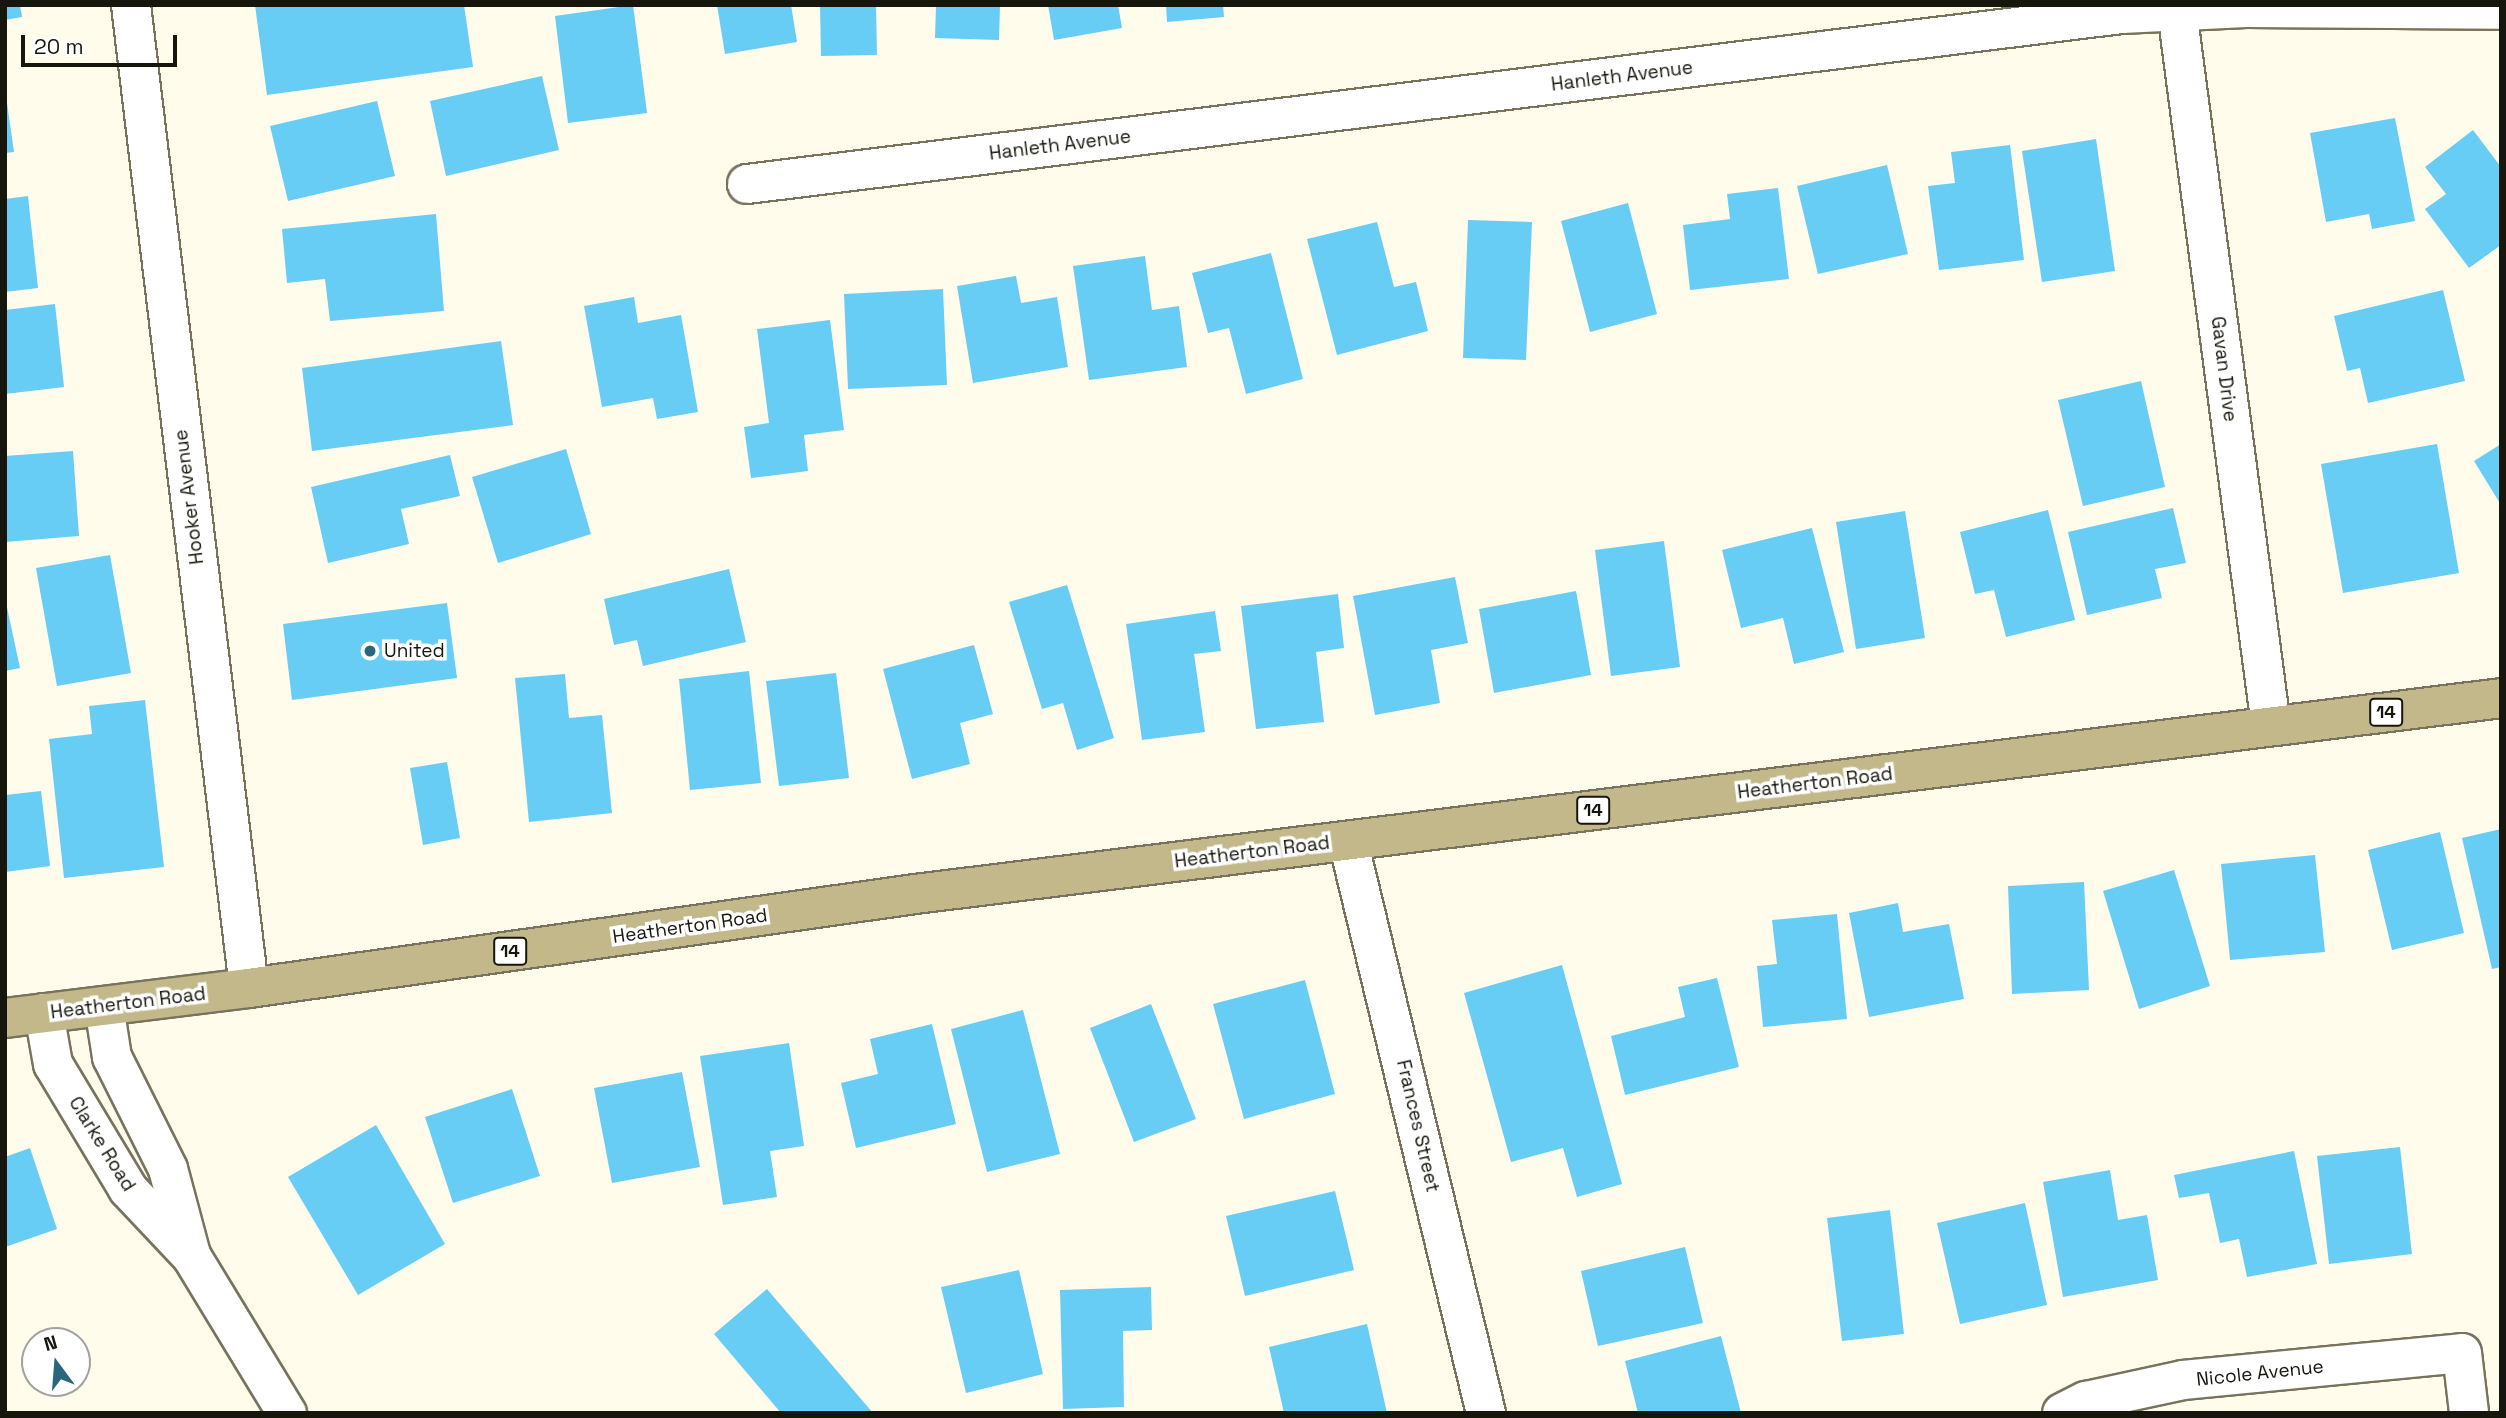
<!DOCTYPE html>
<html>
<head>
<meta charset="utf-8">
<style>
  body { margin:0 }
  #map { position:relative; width:2506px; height:1418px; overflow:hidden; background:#fffcec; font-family:"Space Grotesk",sans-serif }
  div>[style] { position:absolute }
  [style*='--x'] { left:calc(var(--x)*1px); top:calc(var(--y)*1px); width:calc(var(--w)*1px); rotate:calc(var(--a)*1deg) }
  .building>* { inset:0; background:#67cdf4 }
  .roads { filter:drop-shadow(2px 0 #78735d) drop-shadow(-2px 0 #78735d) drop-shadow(0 2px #78735d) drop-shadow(0 -2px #78735d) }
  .minor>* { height:38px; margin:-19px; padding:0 19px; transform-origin:19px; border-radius:19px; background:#fff }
  .secondary>* { height:38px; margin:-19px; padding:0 19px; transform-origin:19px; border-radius:19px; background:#fff }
  .primary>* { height:38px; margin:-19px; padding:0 19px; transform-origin:19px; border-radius:19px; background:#c2b889 }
  .dots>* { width:19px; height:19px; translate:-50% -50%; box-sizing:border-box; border:4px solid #fff; border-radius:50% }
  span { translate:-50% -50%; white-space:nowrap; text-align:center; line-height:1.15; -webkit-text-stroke:7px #fff; paint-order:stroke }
  .shield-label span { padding:2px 5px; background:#fff; border:2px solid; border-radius:5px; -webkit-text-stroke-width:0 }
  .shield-label { font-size:18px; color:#17160d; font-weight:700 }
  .street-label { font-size:19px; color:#17160d }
  .poi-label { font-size:19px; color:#17160d }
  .left { translate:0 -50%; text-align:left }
  .frame { position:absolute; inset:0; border:7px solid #17160d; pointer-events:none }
  .north { position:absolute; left:21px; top:1327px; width:70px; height:70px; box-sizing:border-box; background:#fff; border:2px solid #a2a29e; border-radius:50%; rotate:344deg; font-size:19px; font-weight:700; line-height:28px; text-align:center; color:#17160d }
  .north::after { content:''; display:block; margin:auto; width:24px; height:32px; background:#2a677d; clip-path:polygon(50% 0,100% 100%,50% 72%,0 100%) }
  .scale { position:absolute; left:21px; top:35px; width:156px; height:32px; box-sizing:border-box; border:4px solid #17160d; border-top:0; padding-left:9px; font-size:21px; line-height:24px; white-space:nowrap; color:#17160d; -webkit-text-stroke:5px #fff; paint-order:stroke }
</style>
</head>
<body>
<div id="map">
  <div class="building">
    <i style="clip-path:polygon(5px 5px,20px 5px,22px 17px,5px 20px)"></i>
    <i style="clip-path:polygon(255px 5px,464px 5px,473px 67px,267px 95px)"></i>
    <i style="clip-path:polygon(633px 5px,647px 113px,568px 123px,555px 16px)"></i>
    <i style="clip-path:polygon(717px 5px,791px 5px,797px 42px,725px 54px)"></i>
    <i style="clip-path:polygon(820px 5px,876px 5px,877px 55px,821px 56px)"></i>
    <i style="clip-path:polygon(936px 5px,1000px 5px,999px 40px,935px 38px)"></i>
    <i style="clip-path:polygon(1048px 5px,1118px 5px,1122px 28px,1054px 40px)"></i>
    <i style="clip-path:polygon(1166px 5px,1223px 5px,1224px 17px,1167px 22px)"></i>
    <i style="clip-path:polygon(542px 76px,559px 150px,446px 176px,430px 101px)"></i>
    <i style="clip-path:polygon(5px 89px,14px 152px,5px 153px)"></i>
    <i style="clip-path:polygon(377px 101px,395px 176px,288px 201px,270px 126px)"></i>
    <i style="clip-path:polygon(2395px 118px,2415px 221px,2372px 229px,2369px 214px,2326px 222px,2310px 133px)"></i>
    <i style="clip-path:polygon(2473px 130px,2501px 167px,2501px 245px,2469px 268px,2425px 209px,2446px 194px,2425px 167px)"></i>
    <i style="clip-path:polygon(2096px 139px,2115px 271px,2042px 282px,2022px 151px)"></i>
    <i style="clip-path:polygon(2010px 145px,2024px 260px,1939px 270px,1928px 186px,1955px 183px,1951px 152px)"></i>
    <i style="clip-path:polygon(1887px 165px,1908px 254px,1818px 274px,1797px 186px)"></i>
    <i style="clip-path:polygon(1778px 188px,1789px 279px,1690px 290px,1683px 225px,1730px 219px,1727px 194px)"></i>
    <i style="clip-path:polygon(28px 196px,38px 288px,5px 292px,5px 199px)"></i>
    <i style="clip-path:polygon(1628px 203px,1657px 314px,1590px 332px,1561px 221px)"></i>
    <i style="clip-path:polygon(436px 214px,444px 311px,330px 321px,325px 279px,287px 283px,282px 229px)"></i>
    <i style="clip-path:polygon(1468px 220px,1532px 222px,1526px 360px,1463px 358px)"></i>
    <i style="clip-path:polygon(1377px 222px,1394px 287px,1416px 282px,1428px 331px,1337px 355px,1307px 239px)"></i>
    <i style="clip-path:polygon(1271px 253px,1303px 379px,1246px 394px,1229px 328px,1208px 333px,1192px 273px)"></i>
    <i style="clip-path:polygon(1145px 256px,1152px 310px,1179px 306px,1187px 367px,1089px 380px,1073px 266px)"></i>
    <i style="clip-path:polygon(1016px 276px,1021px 303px,1057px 297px,1068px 367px,973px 383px,957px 286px)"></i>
    <i style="clip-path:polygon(943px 289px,947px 385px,848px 389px,844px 294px)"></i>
    <i style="clip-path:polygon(2443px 290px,2465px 381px,2368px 403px,2360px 368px,2347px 371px,2334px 316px)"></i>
    <i style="clip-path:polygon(634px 297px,638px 323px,681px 315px,698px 412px,657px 419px,653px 398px,602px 407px,584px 306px)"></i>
    <i style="clip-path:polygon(55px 304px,64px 387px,5px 394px,5px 310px)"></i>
    <i style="clip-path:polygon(830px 320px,844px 430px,804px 435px,808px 471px,751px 478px,744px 427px,769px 423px,757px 329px)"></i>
    <i style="clip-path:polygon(501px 341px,513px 425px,312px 451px,302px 368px)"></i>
    <i style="clip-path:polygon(2141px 381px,2165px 487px,2083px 506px,2058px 400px)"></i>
    <i style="clip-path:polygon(2437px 444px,2459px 573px,2343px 593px,2321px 464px)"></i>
    <i style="clip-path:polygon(2501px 444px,2501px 505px,2474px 461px)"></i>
    <i style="clip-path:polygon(566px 449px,591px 534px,498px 563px,472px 477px)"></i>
    <i style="clip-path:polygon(73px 451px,79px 536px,5px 542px,5px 456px)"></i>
    <i style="clip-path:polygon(450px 455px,460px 496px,401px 509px,409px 544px,328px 563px,311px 487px)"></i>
    <i style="clip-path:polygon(2173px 508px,2186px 563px,2155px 569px,2162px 598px,2087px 615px,2068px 532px)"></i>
    <i style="clip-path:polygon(2048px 510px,2075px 620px,2006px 637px,1994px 590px,1975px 594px,1960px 532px)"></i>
    <i style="clip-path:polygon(1905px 511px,1925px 638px,1856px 649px,1836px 522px)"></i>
    <i style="clip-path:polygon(1812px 528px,1844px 652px,1794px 664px,1783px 618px,1741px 628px,1722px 550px)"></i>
    <i style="clip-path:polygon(1664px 541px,1680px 667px,1611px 676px,1595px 550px)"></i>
    <i style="clip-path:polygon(110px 555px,131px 673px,57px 686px,36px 568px)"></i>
    <i style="clip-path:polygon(729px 569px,746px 642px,643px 666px,637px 640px,614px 645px,604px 599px)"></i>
    <i style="clip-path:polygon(1455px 577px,1468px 643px,1431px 650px,1440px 703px,1375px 715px,1353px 596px)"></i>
    <i style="clip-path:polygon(1067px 585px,1114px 738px,1077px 750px,1063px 703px,1042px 709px,1009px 602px)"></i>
    <i style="clip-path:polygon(1576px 591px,1591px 675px,1494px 693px,1479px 609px)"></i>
    <i style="clip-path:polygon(1338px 594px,1344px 648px,1316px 652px,1324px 722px,1256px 729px,1241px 606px)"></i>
    <i style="clip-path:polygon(5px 598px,20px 668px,5px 671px)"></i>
    <i style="clip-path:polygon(447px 603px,457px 678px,292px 700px,283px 624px)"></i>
    <i style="clip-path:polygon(1215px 611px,1221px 651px,1194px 654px,1205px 732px,1142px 740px,1126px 624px)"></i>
    <i style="clip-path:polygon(974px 645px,993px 714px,960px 723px,970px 764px,912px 779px,883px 669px)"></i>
    <i style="clip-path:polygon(749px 671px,761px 783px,690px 790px,679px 679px)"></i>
    <i style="clip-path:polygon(836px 673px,849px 778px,779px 786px,766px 681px)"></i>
    <i style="clip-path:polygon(565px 674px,569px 718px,602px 715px,612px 813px,529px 822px,515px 678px)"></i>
    <i style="clip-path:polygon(145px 700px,164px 867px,64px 878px,49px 739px,92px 734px,89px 706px)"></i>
    <i style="clip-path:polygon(447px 762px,460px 838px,423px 845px,410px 768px)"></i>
    <i style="clip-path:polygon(41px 791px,50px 866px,5px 872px,5px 795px)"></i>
    <i style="clip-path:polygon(2501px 829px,2501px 967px,2492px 969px,2462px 838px)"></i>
    <i style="clip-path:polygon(2440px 832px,2464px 933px,2392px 950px,2368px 850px)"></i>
    <i style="clip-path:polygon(2315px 855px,2325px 952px,2230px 960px,2221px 864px)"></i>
    <i style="clip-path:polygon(2174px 870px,2210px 986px,2139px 1009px,2103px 891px)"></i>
    <i style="clip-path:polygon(2084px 882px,2089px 990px,2012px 994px,2008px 886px)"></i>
    <i style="clip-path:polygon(1898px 903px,1903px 932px,1949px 924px,1964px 999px,1869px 1017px,1849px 913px)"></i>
    <i style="clip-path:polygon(1837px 914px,1847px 1019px,1763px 1027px,1757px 966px,1777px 964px,1772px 920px)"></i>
    <i style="clip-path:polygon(1562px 965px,1622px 1184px,1577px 1197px,1563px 1148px,1511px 1162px,1464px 993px)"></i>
    <i style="clip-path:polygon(1717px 978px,1739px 1067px,1625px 1095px,1611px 1036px,1685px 1017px,1678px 987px)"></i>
    <i style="clip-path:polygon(1305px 980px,1335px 1094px,1244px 1119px,1213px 1004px)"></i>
    <i style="clip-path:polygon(1151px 1004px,1196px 1119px,1134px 1142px,1090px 1028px)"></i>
    <i style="clip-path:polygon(1023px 1010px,1060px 1154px,987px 1172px,951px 1029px)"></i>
    <i style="clip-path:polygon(932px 1024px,956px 1124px,856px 1148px,841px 1083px,878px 1074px,870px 1039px)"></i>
    <i style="clip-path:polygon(789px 1043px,804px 1146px,770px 1151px,777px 1197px,723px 1205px,700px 1056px)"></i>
    <i style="clip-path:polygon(682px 1072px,700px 1167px,612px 1183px,594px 1088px)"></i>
    <i style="clip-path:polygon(512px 1089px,540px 1176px,453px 1203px,425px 1117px)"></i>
    <i style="clip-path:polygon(376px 1125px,445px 1244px,358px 1295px,288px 1177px)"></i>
    <i style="clip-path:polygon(2400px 1147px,2412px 1254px,2329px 1264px,2317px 1156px)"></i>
    <i style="clip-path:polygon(30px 1148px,57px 1229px,5px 1247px,5px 1157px)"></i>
    <i style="clip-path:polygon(2294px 1151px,2317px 1264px,2247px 1277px,2239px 1239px,2220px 1243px,2209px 1193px,2179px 1198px,2174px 1175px)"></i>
    <i style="clip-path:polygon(2110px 1170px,2118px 1220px,2147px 1215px,2158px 1280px,2063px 1297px,2043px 1182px)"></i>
    <i style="clip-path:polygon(1335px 1191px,1354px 1270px,1245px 1296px,1226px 1216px)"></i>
    <i style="clip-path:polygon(2025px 1203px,2047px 1305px,1960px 1324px,1937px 1223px)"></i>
    <i style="clip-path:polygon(1890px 1210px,1904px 1334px,1842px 1341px,1827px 1218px)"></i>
    <i style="clip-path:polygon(1685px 1247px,1703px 1323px,1598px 1346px,1581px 1271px)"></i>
    <i style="clip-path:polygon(1019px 1270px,1043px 1374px,966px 1393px,941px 1287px)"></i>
    <i style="clip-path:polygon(1151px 1287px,1152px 1330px,1123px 1331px,1124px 1407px,1063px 1409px,1060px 1290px)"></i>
    <i style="clip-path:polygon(767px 1289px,873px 1413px,781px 1413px,714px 1334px)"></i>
    <i style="clip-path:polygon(1367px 1324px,1387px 1413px,1284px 1413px,1269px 1347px)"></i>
    <i style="clip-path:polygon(1721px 1336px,1741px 1413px,1638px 1413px,1625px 1361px)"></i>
  </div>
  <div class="roads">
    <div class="minor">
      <i style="--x:131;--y:5;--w:990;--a:83.15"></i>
      <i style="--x:2177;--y:11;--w:721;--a:82.51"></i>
      <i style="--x:747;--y:184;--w:1385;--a:-7.05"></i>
      <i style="--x:2122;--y:14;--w:124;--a:-2.8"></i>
      <i style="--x:2246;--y:8;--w:255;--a:0.4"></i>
      <i style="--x:1348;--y:841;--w:588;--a:76.44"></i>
      <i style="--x:2062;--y:1413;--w:27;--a:-27"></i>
      <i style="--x:2086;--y:1401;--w:99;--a:-12.2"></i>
      <i style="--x:2183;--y:1380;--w:280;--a:-5.5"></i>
      <i style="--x:2462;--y:1353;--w:60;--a:83.3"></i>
    </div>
    <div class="secondary">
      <i style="--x:104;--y:1006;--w:52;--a:81.1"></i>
      <i style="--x:112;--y:1057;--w:125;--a:63.4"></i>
      <i style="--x:168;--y:1169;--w:85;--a:75"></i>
      <i style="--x:44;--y:1013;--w:52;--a:80"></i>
      <i style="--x:53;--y:1064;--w:146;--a:59"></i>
      <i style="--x:128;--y:1189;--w:93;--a:46.7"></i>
      <i style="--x:192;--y:1257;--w:183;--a:58.7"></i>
    </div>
    <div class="primary">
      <i style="--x:5;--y:1018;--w:246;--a:-7"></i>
      <i style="--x:249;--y:988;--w:673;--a:-8.03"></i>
      <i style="--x:915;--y:894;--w:1598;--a:-7.04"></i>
    </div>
  </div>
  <div class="dots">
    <i style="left:370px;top:651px;background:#2a677d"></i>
  </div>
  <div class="shield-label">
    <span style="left:2386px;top:712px">14</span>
    <span style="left:1593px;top:810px">14</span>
    <span style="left:510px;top:951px">14</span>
  </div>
  <div class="street-label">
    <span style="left:1622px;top:76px;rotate:-7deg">Hanleth Avenue</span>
    <span style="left:1060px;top:145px;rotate:-7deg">Hanleth Avenue</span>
    <span style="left:2224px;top:369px;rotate:83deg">Gavan Drive</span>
    <span style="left:189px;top:497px;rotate:-97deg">Hooker Avenue</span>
    <span style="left:1815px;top:783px;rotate:-7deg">Heatherton Road</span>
    <span style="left:1252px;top:852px;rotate:-7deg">Heatherton Road</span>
    <span style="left:690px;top:926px;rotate:-8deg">Heatherton Road</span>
    <span style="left:128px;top:1003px;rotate:-7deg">Heatherton Road</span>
    <span style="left:1418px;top:1126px;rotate:77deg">Frances Street</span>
    <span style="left:102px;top:1144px;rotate:58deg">Clarke Road</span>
    <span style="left:2260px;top:1373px;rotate:-6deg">Nicole Avenue</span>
  </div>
  <div class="poi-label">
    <span class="left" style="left:384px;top:651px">United</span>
  </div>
  <div class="frame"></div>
  <div class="north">N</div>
  <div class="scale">20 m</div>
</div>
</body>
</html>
